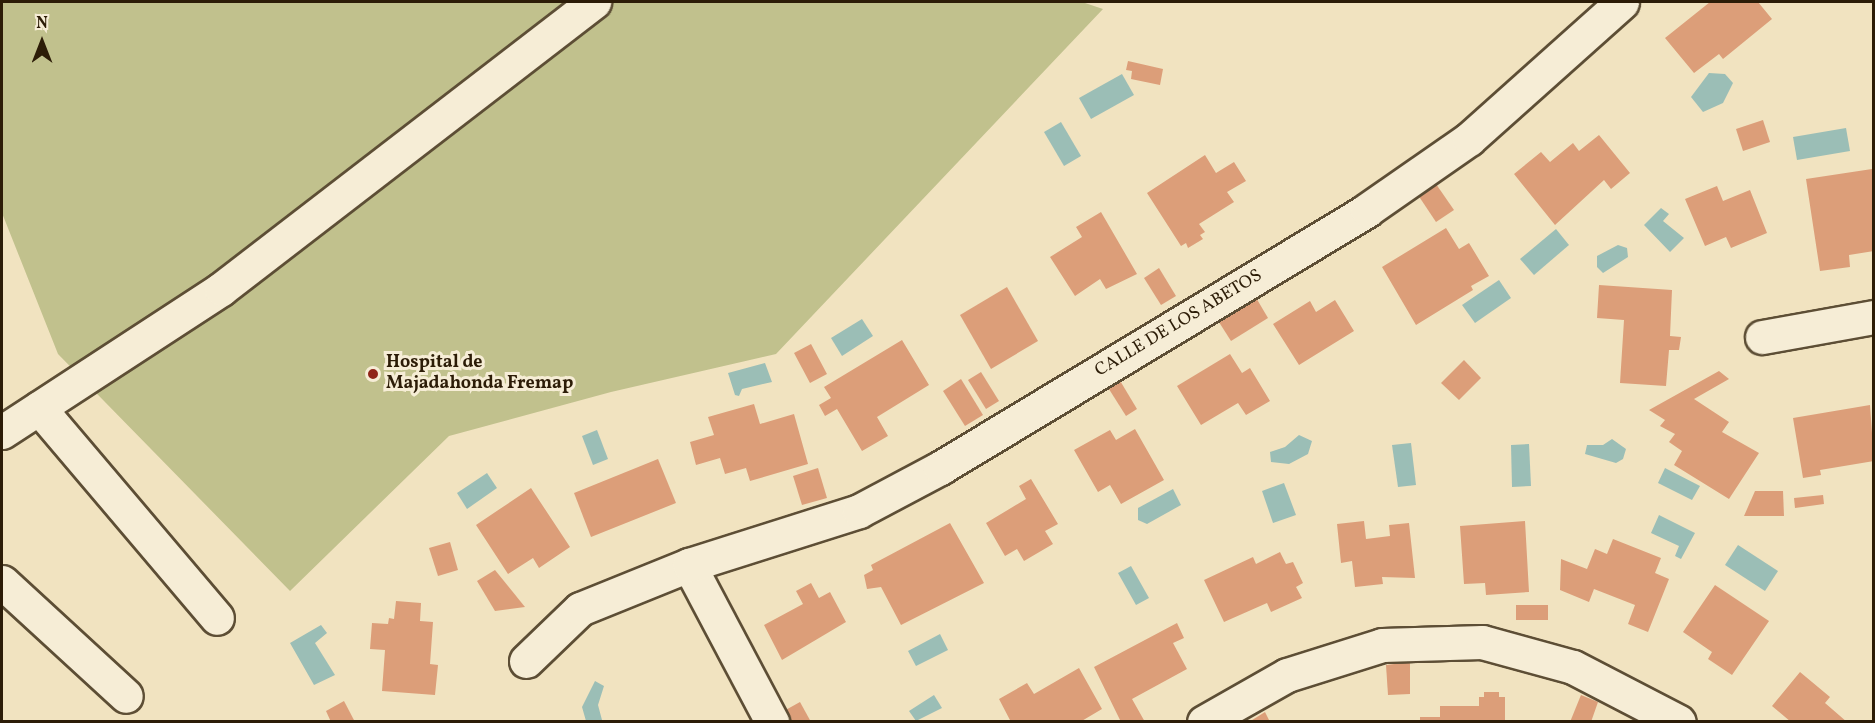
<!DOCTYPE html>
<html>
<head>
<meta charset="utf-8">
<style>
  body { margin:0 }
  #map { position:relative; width:1875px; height:723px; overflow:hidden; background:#f1e3c0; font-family:Vollkorn,serif }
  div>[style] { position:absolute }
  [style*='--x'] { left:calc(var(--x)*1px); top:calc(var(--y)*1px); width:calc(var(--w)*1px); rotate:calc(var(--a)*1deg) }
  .green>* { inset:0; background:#c1c18d }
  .water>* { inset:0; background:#9bbeb6 }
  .building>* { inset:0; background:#dc9e79 }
  .roads { filter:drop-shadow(2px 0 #5d4e35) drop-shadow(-2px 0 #5d4e35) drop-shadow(0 2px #5d4e35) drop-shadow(0 -2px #5d4e35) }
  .minor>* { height:33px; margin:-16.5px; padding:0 16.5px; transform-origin:16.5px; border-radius:16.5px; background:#f6edd6 }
  .dots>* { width:16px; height:16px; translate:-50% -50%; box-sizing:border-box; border:3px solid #f6edd6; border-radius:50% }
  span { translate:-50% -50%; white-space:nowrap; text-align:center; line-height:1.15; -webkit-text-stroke:6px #f6edd6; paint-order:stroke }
  .street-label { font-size:18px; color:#2c1c07 }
  .poi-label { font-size:18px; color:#2c1c07; font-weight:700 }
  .left { translate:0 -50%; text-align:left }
  .frame { position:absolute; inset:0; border:3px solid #2c1c07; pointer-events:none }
  .north { position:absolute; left:12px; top:12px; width:60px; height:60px; -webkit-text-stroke:4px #f6edd6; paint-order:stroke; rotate:0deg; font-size:16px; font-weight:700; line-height:24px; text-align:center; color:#2c1c07 }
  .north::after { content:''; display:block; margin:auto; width:21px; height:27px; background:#2c1c07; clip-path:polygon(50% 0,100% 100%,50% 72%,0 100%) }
</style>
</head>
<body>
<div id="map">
  <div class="green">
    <i style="clip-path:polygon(2px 2px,1082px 2px,1103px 9px,776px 354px,611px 392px,449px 436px,290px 591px,58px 354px,2px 213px)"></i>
  </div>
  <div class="water">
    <i style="clip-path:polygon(1709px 73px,1725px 74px,1733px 83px,1723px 103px,1703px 112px,1691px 97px)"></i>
    <i style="clip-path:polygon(1122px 74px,1134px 95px,1091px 119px,1079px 98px)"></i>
    <i style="clip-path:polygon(1061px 122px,1081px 156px,1064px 166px,1044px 132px)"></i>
    <i style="clip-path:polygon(1846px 128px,1850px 151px,1797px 160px,1793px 137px)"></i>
    <i style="clip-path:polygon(1661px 208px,1669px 214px,1663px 221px,1684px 238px,1670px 252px,1644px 225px)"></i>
    <i style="clip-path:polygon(1556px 229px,1569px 245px,1534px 275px,1520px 259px)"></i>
    <i style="clip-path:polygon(1618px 245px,1627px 248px,1628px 257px,1603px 273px,1597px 267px,1597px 256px)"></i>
    <i style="clip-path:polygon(1499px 280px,1511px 298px,1475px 323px,1462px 305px)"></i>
    <i style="clip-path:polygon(862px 319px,873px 336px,842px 356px,831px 338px)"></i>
    <i style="clip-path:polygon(765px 363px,772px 382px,742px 389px,739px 396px,735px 395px,728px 373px)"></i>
    <i style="clip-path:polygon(597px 430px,608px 459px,593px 465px,582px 436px)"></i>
    <i style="clip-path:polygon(1299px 435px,1312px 441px,1308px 454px,1289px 464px,1271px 462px,1270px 452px,1285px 447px)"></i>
    <i style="clip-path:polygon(1612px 439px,1626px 449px,1623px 459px,1616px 463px,1585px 454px,1587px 445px,1603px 445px)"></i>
    <i style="clip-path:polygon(1411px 443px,1416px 485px,1398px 487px,1392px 445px)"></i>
    <i style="clip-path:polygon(1529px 444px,1531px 486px,1512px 487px,1511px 445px)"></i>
    <i style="clip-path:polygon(1665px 468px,1700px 486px,1692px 500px,1658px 483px)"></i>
    <i style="clip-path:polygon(487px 473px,497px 488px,467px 509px,457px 493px)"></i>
    <i style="clip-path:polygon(1284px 483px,1296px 515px,1273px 523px,1262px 491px)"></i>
    <i style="clip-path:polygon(1173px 489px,1181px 505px,1147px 524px,1138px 520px,1138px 508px)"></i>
    <i style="clip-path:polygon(1659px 515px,1695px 533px,1681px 559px,1675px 556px,1679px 546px,1651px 533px)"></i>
    <i style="clip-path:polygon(1738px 545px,1778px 571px,1765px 591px,1725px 565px)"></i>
    <i style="clip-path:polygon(1131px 566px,1149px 598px,1136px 605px,1118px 573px)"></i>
    <i style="clip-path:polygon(321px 625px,327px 633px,315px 643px,335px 675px,314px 685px,290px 643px)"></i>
    <i style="clip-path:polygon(940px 634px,948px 650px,916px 666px,908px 651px)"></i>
    <i style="clip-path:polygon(595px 681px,604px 686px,598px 705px,602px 720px,586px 721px,582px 707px)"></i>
    <i style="clip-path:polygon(934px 695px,942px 708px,916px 721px,909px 711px)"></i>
  </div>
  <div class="building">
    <i style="clip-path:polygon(1710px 2px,1758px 2px,1772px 19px,1723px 59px,1719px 54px,1694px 73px,1665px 38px)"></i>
    <i style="clip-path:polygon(1128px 61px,1163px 69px,1160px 85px,1131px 79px,1132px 71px,1126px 70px)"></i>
    <i style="clip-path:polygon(1763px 120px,1770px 142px,1743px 151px,1736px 129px)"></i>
    <i style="clip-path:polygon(1599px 135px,1630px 173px,1611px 189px,1604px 180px,1555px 225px,1514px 174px,1541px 152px,1550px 162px,1573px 143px,1579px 151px)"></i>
    <i style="clip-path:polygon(1205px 155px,1216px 173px,1234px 162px,1246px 181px,1227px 192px,1234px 202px,1199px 224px,1205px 232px,1200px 235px,1203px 239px,1188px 248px,1186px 243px,1181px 246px,1147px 193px)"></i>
    <i style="clip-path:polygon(1872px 169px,1874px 251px,1849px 255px,1850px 267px,1820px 271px,1806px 179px)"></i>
    <i style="clip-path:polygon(1436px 184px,1454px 210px,1436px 222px,1418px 195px)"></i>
    <i style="clip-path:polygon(1717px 186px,1723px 201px,1750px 190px,1767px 233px,1731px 248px,1726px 237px,1705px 246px,1685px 199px)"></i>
    <i style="clip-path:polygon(1101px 212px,1137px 274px,1106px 289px,1100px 279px,1075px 296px,1050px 257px,1082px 237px,1076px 227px)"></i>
    <i style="clip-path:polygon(1446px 228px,1459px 249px,1469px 243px,1489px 276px,1471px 286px,1473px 290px,1416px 325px,1382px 267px)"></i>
    <i style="clip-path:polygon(1159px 268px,1176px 296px,1161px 305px,1144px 278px)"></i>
    <i style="clip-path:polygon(1599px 285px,1672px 290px,1670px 336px,1681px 337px,1679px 350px,1669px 350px,1666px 386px,1620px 383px,1624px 320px,1597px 318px)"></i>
    <i style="clip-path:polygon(1007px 287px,1038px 341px,991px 369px,960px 315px)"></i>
    <i style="clip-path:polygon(1255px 296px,1268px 318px,1231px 341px,1217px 319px)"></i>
    <i style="clip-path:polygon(1335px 300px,1354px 331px,1299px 365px,1273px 324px,1310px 301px,1316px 312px)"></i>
    <i style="clip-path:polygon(902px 340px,929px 385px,877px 417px,888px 436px,862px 451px,837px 409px,825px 416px,819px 405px,831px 398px,824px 387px)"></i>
    <i style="clip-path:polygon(811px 344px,827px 374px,810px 383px,794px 353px)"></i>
    <i style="clip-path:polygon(1230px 354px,1242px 373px,1250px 368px,1270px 401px,1246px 415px,1238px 403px,1201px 425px,1177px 386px)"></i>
    <i style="clip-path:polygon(1464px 360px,1481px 378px,1459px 400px,1441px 383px)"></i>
    <i style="clip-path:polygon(1719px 371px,1729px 379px,1694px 399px,1729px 422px,1722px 432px,1759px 453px,1729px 499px,1674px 465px,1682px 451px,1669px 442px,1675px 434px,1660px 426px,1665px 420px,1649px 410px)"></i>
    <i style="clip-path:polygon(981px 372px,999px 401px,986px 409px,968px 380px)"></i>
    <i style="clip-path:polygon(961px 379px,983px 415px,965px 426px,943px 391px)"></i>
    <i style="clip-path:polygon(1119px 379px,1137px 409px,1126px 416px,1107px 386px)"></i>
    <i style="clip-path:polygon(754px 404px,760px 424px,794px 414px,808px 464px,750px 481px,746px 468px,725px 474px,720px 458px,696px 465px,690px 442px,714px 435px,708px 417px)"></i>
    <i style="clip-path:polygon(1870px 405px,1874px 461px,1820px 470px,1821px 475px,1803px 478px,1793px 418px)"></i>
    <i style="clip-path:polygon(1135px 429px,1164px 480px,1121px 504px,1110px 485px,1098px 492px,1074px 450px,1110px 430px,1116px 440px)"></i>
    <i style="clip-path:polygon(658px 459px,676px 503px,591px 537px,574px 493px)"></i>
    <i style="clip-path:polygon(818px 468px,827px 498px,802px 505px,793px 476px)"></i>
    <i style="clip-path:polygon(1031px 479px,1058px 524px,1045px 531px,1053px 544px,1024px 561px,1017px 549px,1005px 556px,986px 523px,1026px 499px,1019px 486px)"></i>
    <i style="clip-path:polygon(531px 488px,570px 547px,539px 568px,533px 558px,508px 574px,476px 525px)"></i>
    <i style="clip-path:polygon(1755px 491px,1783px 491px,1784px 516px,1744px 516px)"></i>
    <i style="clip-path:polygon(1823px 495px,1824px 504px,1795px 508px,1794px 498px)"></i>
    <i style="clip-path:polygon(1364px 521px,1366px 539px,1390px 536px,1389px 525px,1409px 523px,1415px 578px,1382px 577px,1383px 584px,1355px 587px,1352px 561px,1341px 563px,1337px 524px)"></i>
    <i style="clip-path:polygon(1525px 521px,1529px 592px,1486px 595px,1485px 583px,1464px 584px,1460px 526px)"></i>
    <i style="clip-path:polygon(950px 523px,984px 583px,901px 625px,881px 587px,867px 589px,864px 575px,873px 570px,871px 565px)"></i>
    <i style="clip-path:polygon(1613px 539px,1661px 558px,1655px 573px,1669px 579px,1648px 632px,1628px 624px,1635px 605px,1594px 589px,1589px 602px,1560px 590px,1561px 559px,1587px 569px,1595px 549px,1607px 554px)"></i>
    <i style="clip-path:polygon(450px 542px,458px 570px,438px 576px,429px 548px)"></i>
    <i style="clip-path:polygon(1280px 552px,1286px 564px,1293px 562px,1303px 583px,1296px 587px,1302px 598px,1271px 612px,1267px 603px,1224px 622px,1204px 580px,1253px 557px,1256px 564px)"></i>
    <i style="clip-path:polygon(495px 570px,525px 607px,495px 611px,477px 581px)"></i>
    <i style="clip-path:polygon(811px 583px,819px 598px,830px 592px,846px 622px,782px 660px,764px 625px,803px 604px,796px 591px)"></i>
    <i style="clip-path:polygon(1715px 585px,1769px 621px,1732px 675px,1708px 659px,1712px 652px,1683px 632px)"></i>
    <i style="clip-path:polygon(396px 601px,421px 603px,420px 621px,433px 622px,430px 664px,438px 665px,435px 695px,382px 691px,385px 650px,370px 649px,372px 623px,388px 624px,389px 618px,394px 619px)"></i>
    <i style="clip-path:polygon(1516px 605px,1548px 605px,1548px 620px,1516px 620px)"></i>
    <i style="clip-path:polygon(1177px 623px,1184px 638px,1173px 643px,1187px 669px,1132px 699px,1145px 722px,1121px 722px,1094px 667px)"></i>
    <i style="clip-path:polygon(1410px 662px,1410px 694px,1388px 695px,1386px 665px)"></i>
    <i style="clip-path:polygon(1079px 668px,1102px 709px,1080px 722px,1011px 722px,999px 699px,1027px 683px,1034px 694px)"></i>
    <i style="clip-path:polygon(1800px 672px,1830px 697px,1825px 703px,1847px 722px,1791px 722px,1772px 706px)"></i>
    <i style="clip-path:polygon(1484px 692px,1499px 692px,1499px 697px,1505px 697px,1505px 722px,1420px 722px,1420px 717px,1440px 717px,1440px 706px,1479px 706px,1479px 697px,1484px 697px)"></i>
    <i style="clip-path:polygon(1581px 695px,1598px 702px,1591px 722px,1570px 722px)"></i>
    <i style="clip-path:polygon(344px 701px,355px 722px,331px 722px,326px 711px)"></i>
    <i style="clip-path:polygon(800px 702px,811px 722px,787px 722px,782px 712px)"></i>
    <i style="clip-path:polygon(1265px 712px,1270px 722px,1249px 722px)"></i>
  </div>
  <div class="roads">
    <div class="minor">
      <i style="--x:1762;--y:337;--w:114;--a:-10.1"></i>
      <i style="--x:39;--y:408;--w:275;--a:49.7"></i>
      <i style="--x:2;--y:432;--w:262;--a:-33.1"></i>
      <i style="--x:221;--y:289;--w:471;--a:-37.6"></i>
      <i style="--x:689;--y:565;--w:178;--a:62.1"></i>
      <i style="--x:2;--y:582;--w:168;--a:42.6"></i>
      <i style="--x:526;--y:661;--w:75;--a:-43.9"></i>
      <i style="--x:580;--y:609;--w:118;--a:-22"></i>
      <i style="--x:689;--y:565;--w:178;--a:-17.6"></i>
      <i style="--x:859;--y:511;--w:92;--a:-28"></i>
      <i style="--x:940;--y:468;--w:499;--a:-31.1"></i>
      <i style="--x:1367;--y:210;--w:124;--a:-34.8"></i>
      <i style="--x:1469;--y:139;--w:205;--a:-41.8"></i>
      <i style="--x:1204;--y:722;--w:95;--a:-29.5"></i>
      <i style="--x:1287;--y:675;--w:100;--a:-17.5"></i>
      <i style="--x:1382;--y:645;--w:100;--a:-1.7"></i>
      <i style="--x:1482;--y:642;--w:94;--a:15.4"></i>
      <i style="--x:1573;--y:667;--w:119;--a:27.4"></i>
    </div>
  </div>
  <div class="dots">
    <i style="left:373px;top:374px;background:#8f2418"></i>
  </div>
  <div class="street-label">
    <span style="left:1179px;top:324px;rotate:-31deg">CALLE DE LOS ABETOS</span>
  </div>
  <div class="poi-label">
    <span class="left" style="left:386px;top:374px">Hospital de<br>Majadahonda Fremap</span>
  </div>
  <div class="frame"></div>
  <div class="north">N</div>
</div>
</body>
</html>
